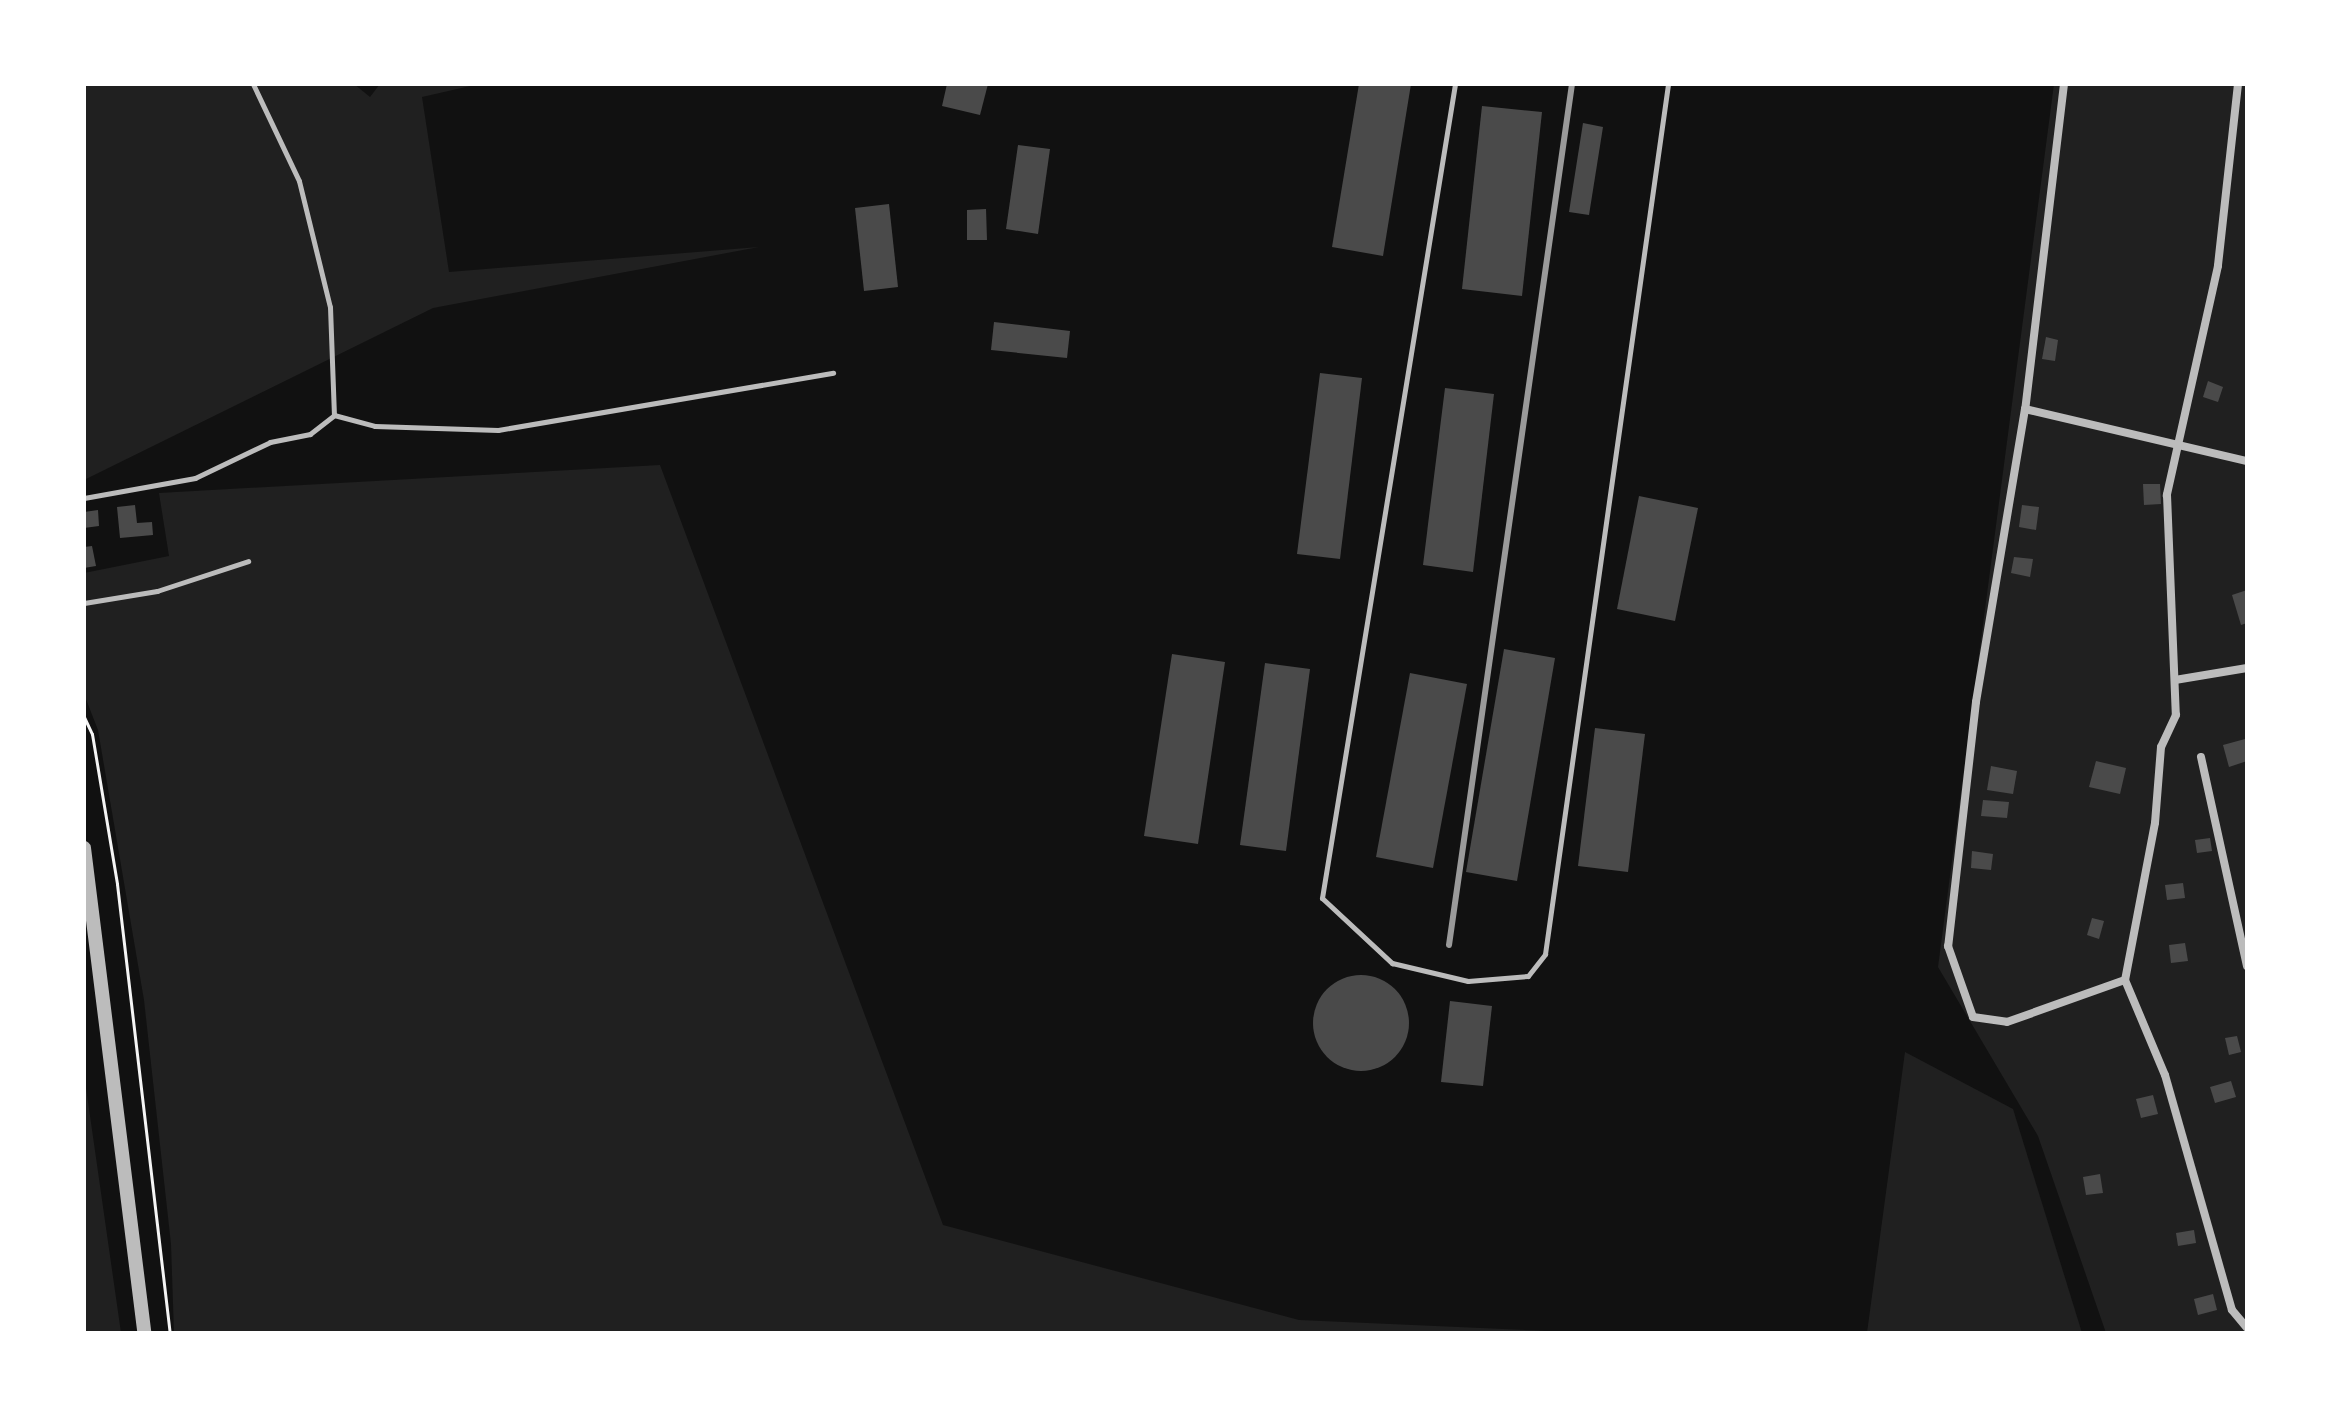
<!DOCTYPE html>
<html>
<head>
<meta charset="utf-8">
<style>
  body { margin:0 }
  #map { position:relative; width:2331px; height:1417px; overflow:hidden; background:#111; font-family:Lato,sans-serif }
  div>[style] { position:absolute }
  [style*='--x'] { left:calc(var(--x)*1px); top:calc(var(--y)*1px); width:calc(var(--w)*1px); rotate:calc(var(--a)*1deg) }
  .green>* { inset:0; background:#202020 }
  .building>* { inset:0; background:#4a4a4a }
  .round { border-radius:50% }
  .path>* { height:3px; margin:-1.5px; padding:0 1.5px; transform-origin:1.5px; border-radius:1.5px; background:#f5f5f5 }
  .service>* { height:5px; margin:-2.5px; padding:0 2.5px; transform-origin:2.5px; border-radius:2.5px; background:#bcbcbc }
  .minor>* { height:8px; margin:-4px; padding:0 4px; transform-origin:4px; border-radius:4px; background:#bcbcbc }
  .tertiary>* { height:14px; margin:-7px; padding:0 7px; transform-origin:7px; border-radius:7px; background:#bcbcbc }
  .rail>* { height:6px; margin:-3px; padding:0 3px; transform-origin:3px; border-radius:3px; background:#9a9a9a }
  span { translate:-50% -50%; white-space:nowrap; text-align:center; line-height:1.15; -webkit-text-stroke:6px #fff; paint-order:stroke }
  .frame { position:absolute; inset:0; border:86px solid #fff; pointer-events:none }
</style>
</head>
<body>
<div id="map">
  <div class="green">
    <i style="clip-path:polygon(84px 84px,354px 84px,370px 97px,380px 84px,479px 84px,422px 97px,449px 272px,759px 247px,433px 308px,84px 480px)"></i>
    <i style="clip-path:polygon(2054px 84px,2247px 84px,2247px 1333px,2106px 1333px,2038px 1136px,1938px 967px)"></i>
    <i style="clip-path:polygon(660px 465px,943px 1225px,1299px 1320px,1591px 1333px,174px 1333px,171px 1244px,144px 1000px,98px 730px,84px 694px,84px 573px,169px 556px,159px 493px)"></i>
    <i style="clip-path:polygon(1905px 1052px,2013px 1109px,2082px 1333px,1867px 1333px)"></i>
    <i style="clip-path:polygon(84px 1074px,121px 1333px,84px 1333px)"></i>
  </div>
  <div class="building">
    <i style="clip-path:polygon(947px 84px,988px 84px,980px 115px,942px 106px)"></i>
    <i style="clip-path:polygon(1359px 84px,1411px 84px,1383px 256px,1332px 247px)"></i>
    <i style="clip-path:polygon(1482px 106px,1542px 112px,1522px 296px,1462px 289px)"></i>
    <i style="clip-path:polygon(1583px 123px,1603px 127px,1589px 215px,1569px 212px)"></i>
    <i style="clip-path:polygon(1018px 145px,1050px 149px,1038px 234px,1006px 229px)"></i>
    <i style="clip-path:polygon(889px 204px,898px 287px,864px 291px,855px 208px)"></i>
    <i style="clip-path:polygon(986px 209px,987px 240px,967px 240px,967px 210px)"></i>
    <i style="clip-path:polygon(994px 322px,1070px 331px,1067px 358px,991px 350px)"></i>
    <i style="clip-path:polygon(2046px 337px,2058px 340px,2055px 361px,2042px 359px)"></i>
    <i style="clip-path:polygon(1320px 373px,1362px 378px,1340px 559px,1297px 554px)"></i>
    <i style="clip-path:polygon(2208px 381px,2223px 387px,2218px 402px,2203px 397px)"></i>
    <i style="clip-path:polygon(1445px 388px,1494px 394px,1473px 572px,1423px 565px)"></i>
    <i style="clip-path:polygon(2143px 484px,2160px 484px,2161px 504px,2144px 505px)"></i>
    <i style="clip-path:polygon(1639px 496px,1698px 508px,1675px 621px,1617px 609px)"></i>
    <i style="clip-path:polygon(135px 505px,137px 523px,152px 522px,153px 535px,120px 538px,117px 507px)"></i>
    <i style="clip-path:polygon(2022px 505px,2039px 507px,2036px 530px,2019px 527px)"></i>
    <i style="clip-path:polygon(98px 510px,99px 526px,84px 528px,84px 512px)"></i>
    <i style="clip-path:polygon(92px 546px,96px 566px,84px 568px,84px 547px)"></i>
    <i style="clip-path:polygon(2014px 557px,2033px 559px,2030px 577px,2011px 573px)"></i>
    <i style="clip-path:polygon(2247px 590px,2247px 623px,2241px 625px,2232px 595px)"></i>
    <i style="clip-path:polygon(1504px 649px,1555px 658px,1517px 881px,1466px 872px)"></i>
    <i style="clip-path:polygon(1172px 654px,1225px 662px,1198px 844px,1144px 836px)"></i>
    <i style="clip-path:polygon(1265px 663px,1310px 669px,1286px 851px,1240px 845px)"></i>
    <i style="clip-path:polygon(1410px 673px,1467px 684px,1433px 868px,1376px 857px)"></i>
    <i style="clip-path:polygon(1595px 728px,1645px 734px,1628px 872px,1578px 866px)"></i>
    <i style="clip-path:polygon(2245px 739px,2247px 761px,2229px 767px,2223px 745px)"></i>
    <i style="clip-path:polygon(2096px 761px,2126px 768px,2120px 794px,2089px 787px)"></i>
    <i style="clip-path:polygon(1991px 766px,2017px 771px,2013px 794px,1987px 790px)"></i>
    <i style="clip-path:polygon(1983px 800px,2009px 802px,2007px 818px,1981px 816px)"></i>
    <i style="clip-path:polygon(2210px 838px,2212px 851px,2197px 853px,2195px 840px)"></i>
    <i style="clip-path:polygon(1972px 851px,1993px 854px,1991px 870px,1971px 868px)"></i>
    <i style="clip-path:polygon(2183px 883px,2185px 898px,2167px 900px,2165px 885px)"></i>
    <i style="clip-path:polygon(2092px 918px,2104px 921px,2099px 939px,2087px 935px)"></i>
    <i style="clip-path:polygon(2185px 943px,2188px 961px,2171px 963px,2169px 945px)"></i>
    <i class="round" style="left:1313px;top:975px;width:96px;height:96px"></i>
    <i style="clip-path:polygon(1450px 1001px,1492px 1006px,1483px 1086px,1441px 1082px)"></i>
    <i style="clip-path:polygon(2237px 1036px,2241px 1052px,2229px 1055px,2225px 1038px)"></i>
    <i style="clip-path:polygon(2231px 1081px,2236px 1097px,2215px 1103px,2210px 1087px)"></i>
    <i style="clip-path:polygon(2153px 1095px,2158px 1114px,2141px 1118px,2136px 1099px)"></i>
    <i style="clip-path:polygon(2100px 1174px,2103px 1193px,2086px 1195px,2083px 1177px)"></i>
    <i style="clip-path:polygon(2194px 1230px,2196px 1243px,2178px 1246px,2176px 1233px)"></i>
    <i style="clip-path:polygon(2213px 1294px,2217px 1310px,2198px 1315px,2194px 1299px)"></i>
  </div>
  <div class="path">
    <i style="--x:84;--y:717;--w:19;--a:65"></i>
    <i style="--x:92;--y:734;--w:152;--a:80.5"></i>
    <i style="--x:117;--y:884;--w:452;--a:83.3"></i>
  </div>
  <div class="service">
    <i style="--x:253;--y:84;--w:107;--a:64.6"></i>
    <i style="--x:299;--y:181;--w:130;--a:76.2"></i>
    <i style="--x:330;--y:307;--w:108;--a:87.9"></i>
    <i style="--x:334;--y:415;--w:42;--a:15"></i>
    <i style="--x:375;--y:426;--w:123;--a:1.9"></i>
    <i style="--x:498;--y:430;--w:340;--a:-9.7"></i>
    <i style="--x:1455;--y:84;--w:825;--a:99.28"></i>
    <i style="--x:1322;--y:898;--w:96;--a:42.9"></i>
    <i style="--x:1392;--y:963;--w:78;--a:13.3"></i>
    <i style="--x:1468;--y:981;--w:60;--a:-4.8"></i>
    <i style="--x:1528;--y:976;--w:28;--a:-52"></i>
    <i style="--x:1545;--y:954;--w:879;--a:-81.95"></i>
    <i style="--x:84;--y:498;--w:113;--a:-10.2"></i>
    <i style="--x:195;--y:478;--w:83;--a:-25.6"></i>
    <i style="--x:270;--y:442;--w:41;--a:-11.3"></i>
    <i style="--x:310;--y:434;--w:31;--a:-38"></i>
    <i style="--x:84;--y:603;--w:74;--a:-9.3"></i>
    <i style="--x:157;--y:591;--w:96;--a:-18.2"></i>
  </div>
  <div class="minor">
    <i style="--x:2064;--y:84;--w:327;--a:96.8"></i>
    <i style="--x:2025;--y:409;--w:297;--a:99.5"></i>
    <i style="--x:1976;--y:702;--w:246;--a:96.5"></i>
    <i style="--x:1948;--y:946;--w:75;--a:70.6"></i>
    <i style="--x:1973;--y:1017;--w:34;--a:8"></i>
    <i style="--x:2007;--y:1022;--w:125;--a:-19.6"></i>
    <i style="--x:2238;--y:84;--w:183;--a:96.3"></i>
    <i style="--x:2218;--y:266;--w:235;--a:102.6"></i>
    <i style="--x:2167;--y:495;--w:220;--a:87.7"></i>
    <i style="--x:2176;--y:715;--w:35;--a:115"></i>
    <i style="--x:2161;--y:747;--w:76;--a:94.5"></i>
    <i style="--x:2155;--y:823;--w:160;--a:100.8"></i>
    <i style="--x:2125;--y:980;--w:103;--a:67.2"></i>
    <i style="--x:2165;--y:1075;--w:244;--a:74.1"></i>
    <i style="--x:2232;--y:1310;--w:23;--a:50"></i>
    <i style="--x:2025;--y:409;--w:228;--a:13.2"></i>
    <i style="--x:2175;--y:680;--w:73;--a:-9.5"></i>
    <i style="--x:2201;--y:757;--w:214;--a:77.6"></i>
  </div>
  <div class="tertiary">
    <i style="--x:84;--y:848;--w:489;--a:82.9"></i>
  </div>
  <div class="rail">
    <i style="--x:1449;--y:945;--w:870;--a:-81.87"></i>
  </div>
  <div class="frame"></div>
</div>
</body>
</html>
